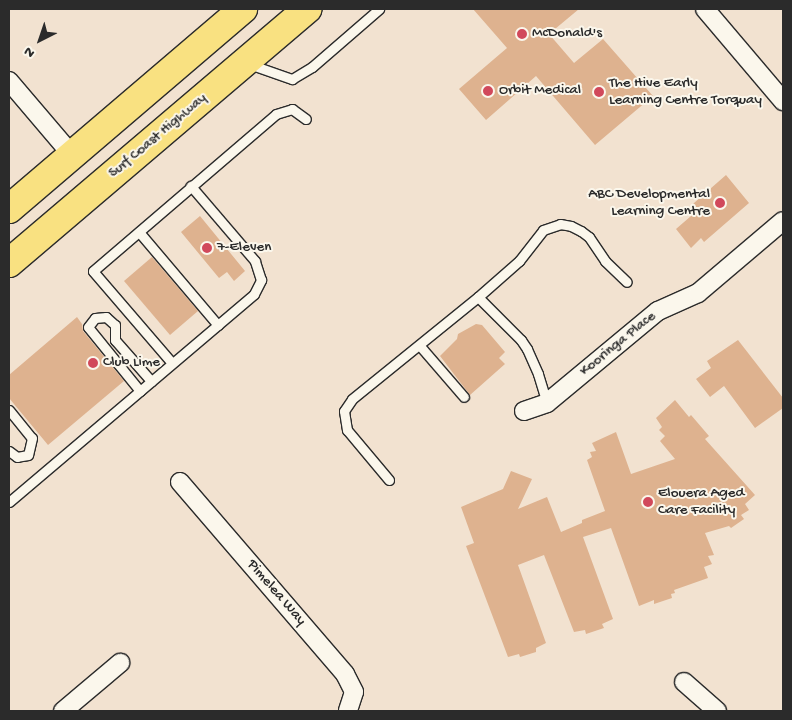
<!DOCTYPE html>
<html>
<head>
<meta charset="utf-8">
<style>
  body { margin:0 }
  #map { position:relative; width:792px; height:720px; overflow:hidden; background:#f2e2d0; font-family:"Gochi Hand",sans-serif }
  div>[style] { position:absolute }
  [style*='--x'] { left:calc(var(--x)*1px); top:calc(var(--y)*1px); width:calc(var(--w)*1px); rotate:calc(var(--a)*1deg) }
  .building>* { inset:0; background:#deb28f }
  .roads { filter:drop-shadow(1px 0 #2b2b2b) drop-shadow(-1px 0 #2b2b2b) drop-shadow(0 1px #2b2b2b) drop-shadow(0 -1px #2b2b2b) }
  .service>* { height:9px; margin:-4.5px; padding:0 4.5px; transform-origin:4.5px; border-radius:4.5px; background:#fbf7ec }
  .minor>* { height:18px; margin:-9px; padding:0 9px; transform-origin:9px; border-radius:9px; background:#fbf7ec }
  .primary>* { height:28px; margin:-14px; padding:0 14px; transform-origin:14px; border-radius:14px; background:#f9e181 }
  .dots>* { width:14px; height:14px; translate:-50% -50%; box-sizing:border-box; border:2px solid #fbf7ec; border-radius:50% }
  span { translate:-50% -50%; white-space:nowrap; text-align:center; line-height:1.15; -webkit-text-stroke:4px #fbf7ec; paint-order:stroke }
  .poi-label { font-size:15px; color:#2b2b2b }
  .left { translate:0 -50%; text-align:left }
  .right { translate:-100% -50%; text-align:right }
  .street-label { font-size:15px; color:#2b2b2b }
  .frame { position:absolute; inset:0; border:10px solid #2b2b2b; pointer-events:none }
  .north { position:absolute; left:15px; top:15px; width:50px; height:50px; -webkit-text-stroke:4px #fbf7ec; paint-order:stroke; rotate:221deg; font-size:14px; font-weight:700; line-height:20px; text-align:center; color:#2b2b2b }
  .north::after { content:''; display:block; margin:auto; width:18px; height:22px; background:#2b2b2b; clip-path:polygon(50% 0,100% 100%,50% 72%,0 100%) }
</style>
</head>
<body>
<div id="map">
  <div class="building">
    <i style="clip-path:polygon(473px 9px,579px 9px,549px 34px,574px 63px,603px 39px,653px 96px,595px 145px,536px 76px,486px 120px,459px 89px,507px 48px)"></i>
    <i style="clip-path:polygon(726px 175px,749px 203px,704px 242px,701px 238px,691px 248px,676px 229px,691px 216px,686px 210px)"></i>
    <i style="clip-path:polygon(200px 216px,245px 271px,234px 281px,227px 272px,219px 278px,181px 232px)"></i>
    <i style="clip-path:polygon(152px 257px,198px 311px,170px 335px,124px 281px)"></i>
    <i style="clip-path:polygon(77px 317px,82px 324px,83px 331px,124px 381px,48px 445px,9px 398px,9px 375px)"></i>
    <i style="clip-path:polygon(476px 324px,482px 325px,505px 352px,499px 358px,505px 364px,470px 395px,440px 356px,457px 339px,458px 334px)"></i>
    <i style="clip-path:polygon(738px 340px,783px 398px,783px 408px,755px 428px,724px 386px,710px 397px,696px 379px,711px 368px,707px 361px)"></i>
    <i style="clip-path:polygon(675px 400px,689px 417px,691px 415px,709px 436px,705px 439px,755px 495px,745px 504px,749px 510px,741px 515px,744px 519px,731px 528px,729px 526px,705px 533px,714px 555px,708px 556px,712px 564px,704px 567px,708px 578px,674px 590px,675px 593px,671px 594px,672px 598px,654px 604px,654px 600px,639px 606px,611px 528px,583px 537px,613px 619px,602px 624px,604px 628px,586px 634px,585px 630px,574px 632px,544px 555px,518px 565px,546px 643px,536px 648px,536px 652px,520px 657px,519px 654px,508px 657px,466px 546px,474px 543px,461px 507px,503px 489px,511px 471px,532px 479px,518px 509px,547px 497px,561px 532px,582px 523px,582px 520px,605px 511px,587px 460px,592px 457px,590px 452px,596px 451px,592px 443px,616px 432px,631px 474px,675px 459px,660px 441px,665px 436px,659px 430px,662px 427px,656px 418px)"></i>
  </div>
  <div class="roads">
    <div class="service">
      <i style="--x:249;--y:64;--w:46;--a:19.2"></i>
      <i style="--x:292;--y:79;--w:23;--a:-31"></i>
      <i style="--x:312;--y:67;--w:89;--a:-40.9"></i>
      <i style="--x:139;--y:232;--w:122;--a:49.7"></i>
      <i style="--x:478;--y:297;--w:55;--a:-41.3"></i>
      <i style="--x:519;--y:261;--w:39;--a:-52"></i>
      <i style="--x:543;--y:230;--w:18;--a:-19"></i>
      <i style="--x:560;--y:224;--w:11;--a:10"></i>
      <i style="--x:571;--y:226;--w:11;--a:27"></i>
      <i style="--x:581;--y:231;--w:10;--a:37"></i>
      <i style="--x:589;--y:237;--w:29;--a:56"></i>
      <i style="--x:605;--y:261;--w:30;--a:44"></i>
      <i style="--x:420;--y:346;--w:67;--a:49.2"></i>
      <i style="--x:172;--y:363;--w:121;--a:-130.7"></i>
      <i style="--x:93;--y:271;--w:241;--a:-40.6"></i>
      <i style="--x:276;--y:114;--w:17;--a:-17"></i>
      <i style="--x:292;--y:109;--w:17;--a:36"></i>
      <i style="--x:140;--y:391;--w:82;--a:-129.1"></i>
      <i style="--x:88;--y:327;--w:11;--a:-52"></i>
      <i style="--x:95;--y:318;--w:11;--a:-5"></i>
      <i style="--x:106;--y:317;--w:12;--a:42"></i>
      <i style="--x:115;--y:325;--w:15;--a:90"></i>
      <i style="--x:115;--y:340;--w:55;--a:48.7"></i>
      <i style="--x:9;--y:410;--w:36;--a:51"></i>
      <i style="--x:32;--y:438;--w:17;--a:103"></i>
      <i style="--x:28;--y:455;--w:11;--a:170"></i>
      <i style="--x:17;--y:457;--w:10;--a:-143"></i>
      <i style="--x:389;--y:480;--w:65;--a:-130"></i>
      <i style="--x:347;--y:430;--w:19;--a:-99"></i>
      <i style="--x:344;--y:411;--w:14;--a:-56"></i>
      <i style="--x:352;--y:399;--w:162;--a:-39"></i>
      <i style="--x:478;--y:297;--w:61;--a:45"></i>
      <i style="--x:521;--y:340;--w:11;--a:56"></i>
      <i style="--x:527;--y:349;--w:27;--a:66"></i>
      <i style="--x:538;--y:374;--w:30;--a:73"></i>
      <i style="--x:9;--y:502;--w:321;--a:-40.3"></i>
      <i style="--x:254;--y:294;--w:16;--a:-63"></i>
      <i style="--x:261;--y:280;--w:20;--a:-108"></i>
      <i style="--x:255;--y:261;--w:99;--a:-130.5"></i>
    </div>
    <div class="minor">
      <i style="--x:705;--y:9;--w:121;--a:49.7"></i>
      <i style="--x:9;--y:81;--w:97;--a:49.6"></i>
      <i style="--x:524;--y:411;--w:24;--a:-19"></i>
      <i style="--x:547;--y:403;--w:144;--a:-39.7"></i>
      <i style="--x:658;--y:311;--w:44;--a:-24.2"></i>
      <i style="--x:698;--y:293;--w:111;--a:-40.3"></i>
      <i style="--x:180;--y:482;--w:253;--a:49.3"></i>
      <i style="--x:345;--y:674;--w:20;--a:63"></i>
      <i style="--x:354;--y:692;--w:20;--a:108"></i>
      <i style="--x:684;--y:682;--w:44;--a:41.3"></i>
      <i style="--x:63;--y:711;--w:75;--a:-40.1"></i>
    </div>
    <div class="primary">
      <i style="--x:9;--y:209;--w:308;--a:-40.5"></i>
      <i style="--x:9;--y:263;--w:392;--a:-40.4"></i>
    </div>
  </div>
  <div class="dots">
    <i style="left:522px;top:34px;background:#d1495b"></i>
    <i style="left:488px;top:91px;background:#d1495b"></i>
    <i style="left:599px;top:92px;background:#d1495b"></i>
    <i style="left:720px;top:203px;background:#d1495b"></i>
    <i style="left:207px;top:248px;background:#d1495b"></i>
    <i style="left:93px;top:363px;background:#d1495b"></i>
    <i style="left:648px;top:502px;background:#d1495b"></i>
  </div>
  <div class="poi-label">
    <span class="left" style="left:532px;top:34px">McDonald's</span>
    <span class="left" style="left:609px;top:92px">The Hive Early<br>Learning Centre Torquay</span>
    <span class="left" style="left:499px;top:91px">Orbit Medical</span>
    <span class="right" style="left:710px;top:203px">ABC Developmental<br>Learning Centre</span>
    <span class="left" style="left:217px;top:248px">7-Eleven</span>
    <span class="left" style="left:103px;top:363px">Club Lime</span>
    <span class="left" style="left:658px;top:502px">Elouera Aged<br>Care Facility</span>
  </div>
  <div class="street-label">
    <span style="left:158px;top:136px;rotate:-40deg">Surf Coast Highway</span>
    <span style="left:618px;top:344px;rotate:-39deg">Kooringa Place</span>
    <span style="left:276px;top:593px;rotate:49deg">Pimelea Way</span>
  </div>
  <div class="frame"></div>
  <div class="north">N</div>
</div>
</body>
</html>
